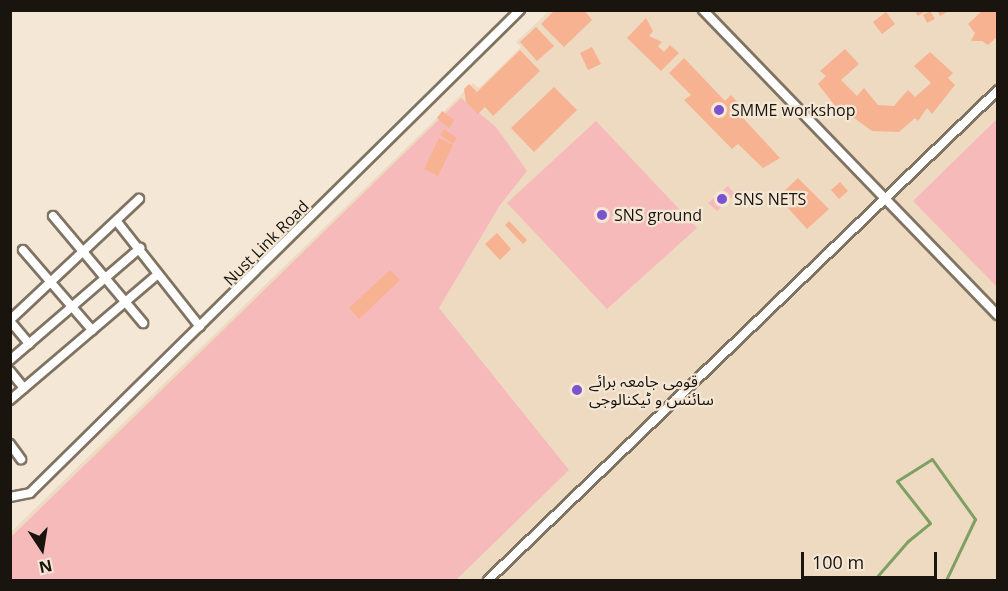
<!DOCTYPE html>
<html>
<head>
<meta charset="utf-8">
<style>
  body { margin:0 }
  #map { position:relative; width:1008px; height:591px; overflow:hidden; background:#f5e7d5; font-family:"Open Sans","Noto Sans Arabic",sans-serif }
  div>[style] { position:absolute }
  [style*='--x'] { left:calc(var(--x)*1px); top:calc(var(--y)*1px); width:calc(var(--w)*1px); rotate:calc(var(--a)*1deg) }
  .built>* { inset:0; background:#eddac1 }
  .green>* { inset:0; background:#f6babb }
  .stream>* { height:3px; margin:-1.5px; padding:0 1.5px; transform-origin:1.5px; border-radius:1.5px; background:#7f9f63 }
  .building>* { inset:0; background:#f7b291 }
  .roads { filter:drop-shadow(2px 0 #7f7362) drop-shadow(-2px 0 #7f7362) drop-shadow(0 2px #7f7362) drop-shadow(0 -2px #7f7362) }
  .minor>* { height:8px; margin:-4px; padding:0 4px; transform-origin:4px; border-radius:4px; background:#fff }
  .dots>* { width:16px; height:16px; translate:-50% -50%; box-sizing:border-box; border:3px solid #f5e7d5; border-radius:50% }
  span { translate:-50% -50%; white-space:nowrap; text-align:center; line-height:1.15; -webkit-text-stroke:4.5px #f5e7d5; paint-order:stroke }
  .poi-label { font-size:16px; color:#19140e }
  .left { translate:0 -50%; text-align:left }
  .street-label { font-size:16px; color:#19140e }
  .frame { position:absolute; inset:0; border:12px solid #19140e; pointer-events:none }
  .north { position:absolute; left:12px; top:519px; width:60px; height:60px; -webkit-text-stroke:4px #f5e7d5; paint-order:stroke; rotate:168deg; font-size:16px; font-weight:700; line-height:24px; text-align:center; color:#19140e }
  .north::after { content:''; display:block; margin:auto; width:21px; height:27px; background:#19140e; clip-path:polygon(50% 0,100% 100%,50% 72%,0 100%) }
  .scale { position:absolute; left:801px; top:552px; width:136px; height:27px; box-sizing:border-box; border:3px solid #19140e; border-top:0; padding-left:8px; font-size:18px; line-height:21px; white-space:nowrap; color:#19140e; -webkit-text-stroke:4px #f5e7d5; paint-order:stroke }
</style>
</head>
<body>
<div id="map">
  <div class="built">
    <i style="clip-path:polygon(549px 11px,997px 11px,997px 580px,11px 580px,11px 532px,473px 83px,479px 88px,521px 47px,516px 42px)"></i>
  </div>
  <div class="green">
    <i style="clip-path:polygon(461px 98px,496px 127px,527px 171px,500px 205px,439px 308px,569px 470px,456px 580px,11px 580px,11px 537px)"></i>
    <i style="clip-path:polygon(997px 119px,997px 287px,913px 201px)"></i>
    <i style="clip-path:polygon(596px 121px,697px 228px,607px 309px,507px 203px)"></i>
    <i style="clip-path:polygon(728px 186px,735px 194px,717px 211px,708px 203px)"></i>
  </div>
  <div class="stream">
    <i style="--x:874;--y:580;--w:52;--a:-48.9"></i>
    <i style="--x:908;--y:541;--w:28;--a:-39"></i>
    <i style="--x:930;--y:523;--w:53;--a:-128.2"></i>
    <i style="--x:897;--y:481;--w:41;--a:-32.2"></i>
    <i style="--x:932;--y:459;--w:74;--a:54.4"></i>
    <i style="--x:975;--y:519;--w:68;--a:115.4"></i>
  </div>
  <div class="building">
    <i style="clip-path:polygon(555px 10px,584px 10px,592px 20px,564px 47px,541px 24px)"></i>
    <i style="clip-path:polygon(914px 10px,927px 10px,918px 16px)"></i>
    <i style="clip-path:polygon(937px 10px,950px 10px,940px 16px)"></i>
    <i style="clip-path:polygon(983px 10px,998px 10px,998px 36px,988px 45px,982px 41px,971px 41px,975px 33px,968px 24px)"></i>
    <i style="clip-path:polygon(930px 11px,935px 19px,927px 23px,923px 15px)"></i>
    <i style="clip-path:polygon(886px 12px,895px 24px,882px 34px,873px 22px)"></i>
    <i style="clip-path:polygon(646px 18px,653px 31px,649px 36px,662px 42px,658px 46px,664px 52px,670px 45px,679px 53px,661px 71px,627px 38px)"></i>
    <i style="clip-path:polygon(536px 27px,554px 46px,537px 61px,520px 42px)"></i>
    <i style="clip-path:polygon(592px 47px,601px 64px,588px 70px,580px 53px)"></i>
    <i style="clip-path:polygon(845px 49px,859px 64px,841px 80px,857px 96px,864px 88px,878px 105px,894px 106px,908px 90px,915px 97px,931px 83px,914px 66px,930px 52px,953px 73px,948px 78px,955px 85px,932px 114px,927px 108px,918px 121px,915px 118px,899px 132px,872px 131px,842px 109px,839px 111px,818px 84px,826px 76px,820px 71px)"></i>
    <i style="clip-path:polygon(520px 50px,540px 71px,493px 116px,485px 107px,478px 114px,466px 102px,464px 89px,469px 84px,477px 92px)"></i>
    <i style="clip-path:polygon(684px 58px,725px 101px,731px 95px,748px 114px,743px 118px,780px 158px,763px 168px,738px 144px,732px 149px,684px 100px,691px 95px,669px 73px)"></i>
    <i style="clip-path:polygon(554px 87px,577px 110px,534px 152px,511px 128px)"></i>
    <i style="clip-path:polygon(442px 111px,454px 120px,449px 128px,437px 118px)"></i>
    <i style="clip-path:polygon(444px 129px,457px 138px,453px 144px,440px 135px)"></i>
    <i style="clip-path:polygon(439px 138px,453px 145px,438px 176px,424px 169px)"></i>
    <i style="clip-path:polygon(798px 178px,829px 209px,807px 229px,778px 197px)"></i>
    <i style="clip-path:polygon(840px 182px,848px 191px,839px 199px,831px 190px)"></i>
    <i style="clip-path:polygon(509px 221px,527px 240px,523px 244px,505px 225px)"></i>
    <i style="clip-path:polygon(497px 233px,511px 249px,500px 260px,485px 244px)"></i>
    <i style="clip-path:polygon(390px 270px,400px 280px,359px 319px,349px 308px)"></i>
  </div>
  <div class="roads">
    <div class="minor">
      <i style="--x:703;--y:10;--w:424;--a:46"></i>
      <i style="--x:53;--y:216;--w:140;--a:49.9"></i>
      <i style="--x:118;--y:223;--w:132;--a:51.7"></i>
      <i style="--x:23;--y:250;--w:106;--a:49.2"></i>
      <i style="--x:10;--y:320;--w:177;--a:-43.2"></i>
      <i style="--x:10;--y:321;--w:30;--a:50"></i>
      <i style="--x:10;--y:360;--w:172;--a:-40.7"></i>
      <i style="--x:10;--y:371;--w:22;--a:51"></i>
      <i style="--x:10;--y:400;--w:194;--a:-40.4"></i>
      <i style="--x:10;--y:444;--w:19;--a:54"></i>
      <i style="--x:10;--y:497;--w:20;--a:-11"></i>
      <i style="--x:30;--y:493;--w:688;--a:-44.59"></i>
      <i style="--x:488;--y:580;--w:707;--a:-43.85"></i>
    </div>
  </div>
  <div class="dots">
    <i style="left:719px;top:110px;background:#7a54ce"></i>
    <i style="left:722px;top:199px;background:#7a54ce"></i>
    <i style="left:602px;top:215px;background:#7a54ce"></i>
    <i style="left:577px;top:390px;background:#7a54ce"></i>
  </div>
  <div class="poi-label">
    <span class="left" style="left:731px;top:110px">SMME workshop</span>
    <span class="left" style="left:734px;top:199px">SNS NETS</span>
    <span class="left" style="left:614px;top:215px">SNS ground</span>
    <span class="left" style="left:589px;top:390px">قومی جامعہ برائے<br>سائنس و ٹیکنالوجی</span>
  </div>
  <div class="street-label">
    <span style="left:266px;top:243px;rotate:-45deg">Nust Link Road</span>
  </div>
  <div class="frame"></div>
  <div class="north">N</div>
  <div class="scale">100 m</div>
</div>
</body>
</html>
